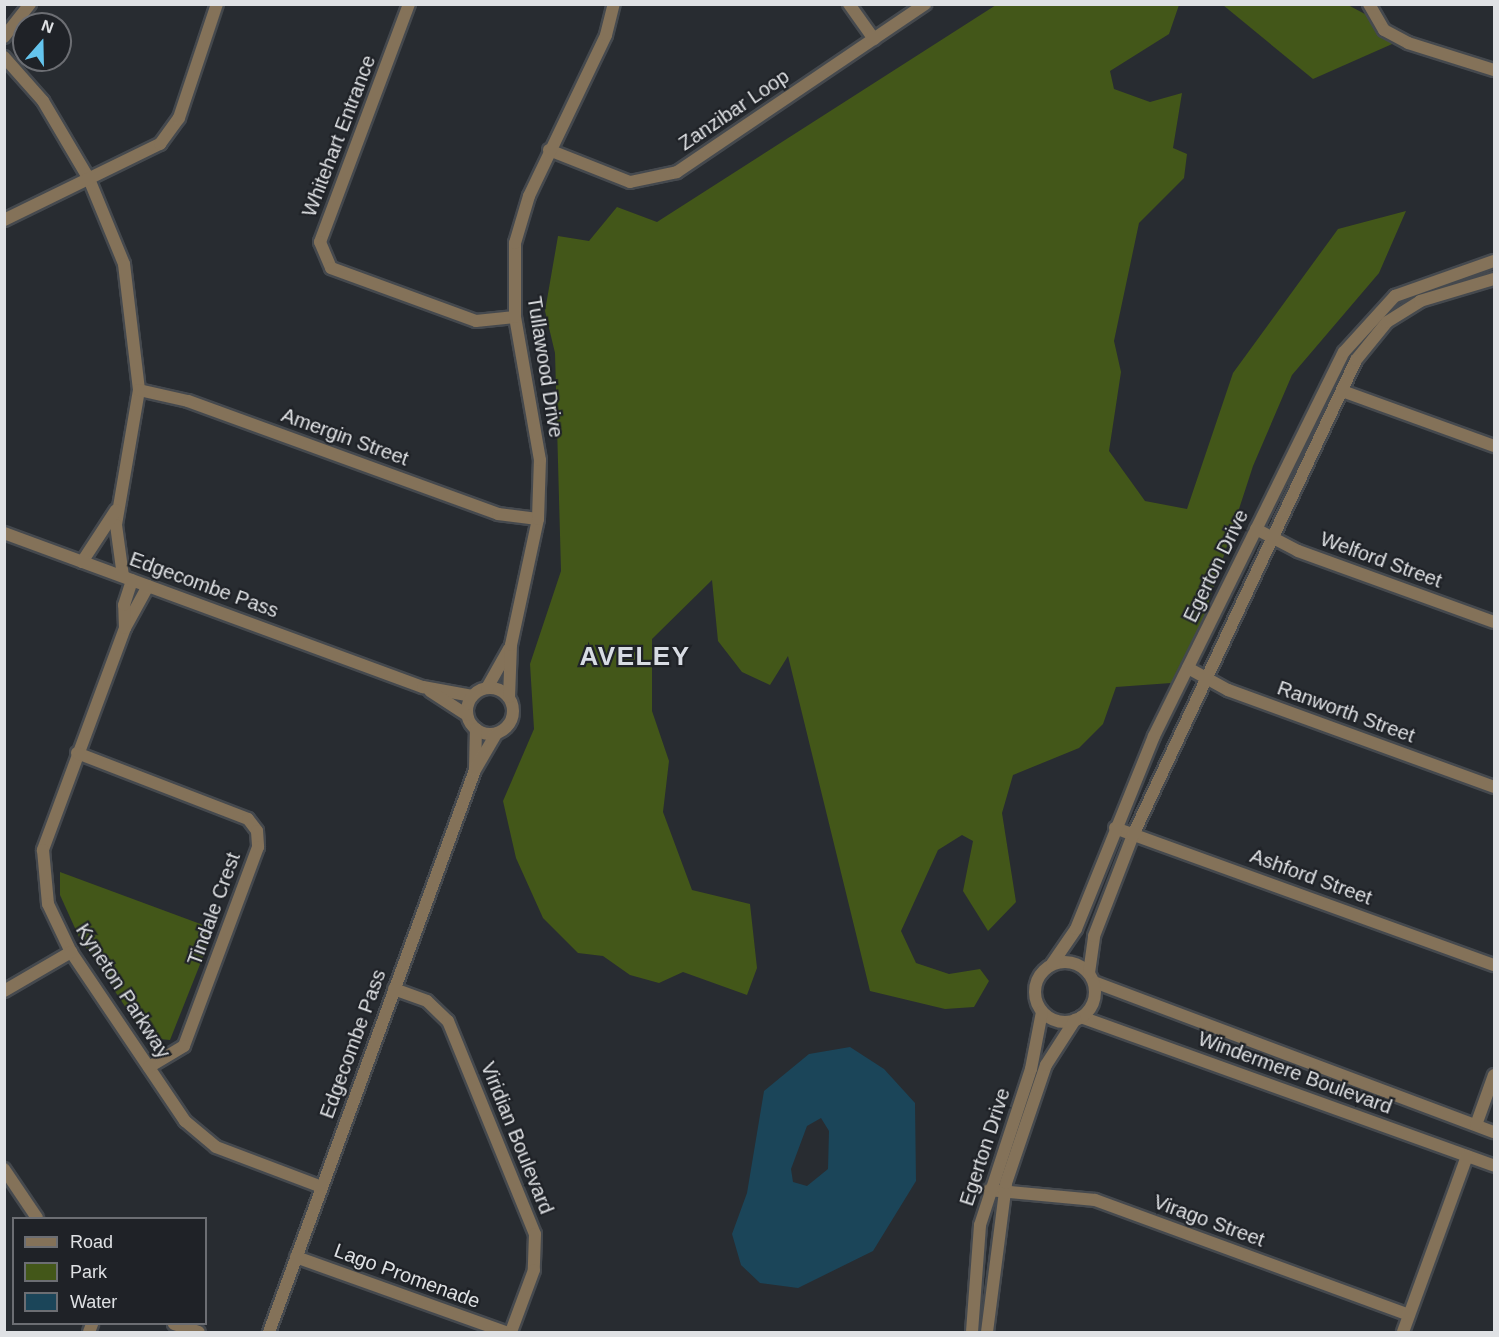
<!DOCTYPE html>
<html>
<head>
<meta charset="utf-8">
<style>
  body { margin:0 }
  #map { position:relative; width:1499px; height:1337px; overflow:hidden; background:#282c31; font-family:Helvetica,sans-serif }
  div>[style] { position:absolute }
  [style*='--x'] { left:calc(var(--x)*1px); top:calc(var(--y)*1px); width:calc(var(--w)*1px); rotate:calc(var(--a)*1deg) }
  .green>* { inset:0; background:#435719 }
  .water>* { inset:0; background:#1b4559 }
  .roads { filter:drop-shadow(2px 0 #45494e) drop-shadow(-2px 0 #45494e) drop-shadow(0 2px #45494e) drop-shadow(0 -2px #45494e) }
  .minor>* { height:12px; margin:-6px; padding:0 6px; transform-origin:6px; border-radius:6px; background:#847259 }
  .tertiary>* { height:12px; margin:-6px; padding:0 6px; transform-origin:6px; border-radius:6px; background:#847259 }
  .tertiary>.ring { margin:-6px; padding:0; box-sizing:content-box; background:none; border:12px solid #847259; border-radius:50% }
  span { translate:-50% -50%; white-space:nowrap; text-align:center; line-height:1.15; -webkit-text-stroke:4.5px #1f2227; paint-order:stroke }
  .street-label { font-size:20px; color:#dfe1e4 }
  .district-label { font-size:26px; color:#d8dce3; font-weight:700; letter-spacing:1.5px }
  .frame { position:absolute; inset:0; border:6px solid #dfe1e4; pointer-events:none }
  .legend { position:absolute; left:12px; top:1217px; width:195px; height:108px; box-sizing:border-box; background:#1f2227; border:2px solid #6c6e73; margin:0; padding:8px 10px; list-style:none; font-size:18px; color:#dfe1e4 }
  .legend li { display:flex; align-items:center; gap:12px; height:30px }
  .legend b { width:30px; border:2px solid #6c6e73 }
  .north { position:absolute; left:12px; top:12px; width:60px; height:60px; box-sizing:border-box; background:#1f2227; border:2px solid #6c6e73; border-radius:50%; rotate:20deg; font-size:16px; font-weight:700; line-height:24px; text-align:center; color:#dfe1e4 }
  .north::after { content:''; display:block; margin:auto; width:21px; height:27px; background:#64c5ee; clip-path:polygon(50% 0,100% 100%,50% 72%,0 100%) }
</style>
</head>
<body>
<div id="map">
  <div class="green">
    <i style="clip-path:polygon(996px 5px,1179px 5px,1169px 34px,1110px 71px,1114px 89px,1150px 102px,1182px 93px,1173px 148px,1187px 154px,1184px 178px,1139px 223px,1114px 341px,1121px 372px,1109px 451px,1145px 501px,1187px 509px,1233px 373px,1338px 229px,1406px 211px,1379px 273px,1292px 375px,1253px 466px,1197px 638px,1171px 683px,1116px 687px,1103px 724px,1079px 748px,1013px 775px,1002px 813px,1016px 902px,988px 931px,963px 891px,973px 841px,962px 835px,938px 850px,901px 931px,916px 963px,949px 974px,980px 969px,989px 981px,974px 1007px,945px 1009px,870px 991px,788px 656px,770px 685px,742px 672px,718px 641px,712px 580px,652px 639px,652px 711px,669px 761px,663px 812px,692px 890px,750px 904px,757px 968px,747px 995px,683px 972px,659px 983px,630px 975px,603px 956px,578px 953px,543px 918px,516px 858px,503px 801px,534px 729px,530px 664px,561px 571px,555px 353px,545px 311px,558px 236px,589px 241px,617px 207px,657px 222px)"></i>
    <i style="clip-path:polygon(1223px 5px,1348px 5px,1408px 37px,1313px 79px)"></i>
    <i style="clip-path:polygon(60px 872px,214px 929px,170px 1040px,149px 1038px,138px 1026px,79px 937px,60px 895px)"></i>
  </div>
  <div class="water">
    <i style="clip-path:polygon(evenodd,850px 1047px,884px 1069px,915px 1103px,916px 1181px,873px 1251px,798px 1288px,760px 1283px,741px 1265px,732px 1234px,747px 1193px,764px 1091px,809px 1054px,850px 1047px,821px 1118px,829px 1131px,828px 1169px,807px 1186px,793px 1182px,791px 1169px,807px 1126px,821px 1118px)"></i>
  </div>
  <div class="roads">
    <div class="minor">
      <i style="--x:409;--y:4;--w:254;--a:110.5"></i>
      <i style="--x:320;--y:242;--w:28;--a:67"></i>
      <i style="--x:331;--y:268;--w:154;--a:20.1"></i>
      <i style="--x:476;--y:321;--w:39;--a:-6"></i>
      <i style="--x:849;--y:4;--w:43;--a:54.5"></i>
      <i style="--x:1369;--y:4;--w:30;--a:60"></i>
      <i style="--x:1384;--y:30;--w:27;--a:28"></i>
      <i style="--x:1408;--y:43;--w:90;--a:17.4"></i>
      <i style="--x:4;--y:37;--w:42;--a:-51.8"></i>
      <i style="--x:4;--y:57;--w:59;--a:48.4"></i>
      <i style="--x:43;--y:101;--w:91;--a:59.5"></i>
      <i style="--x:89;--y:179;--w:92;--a:67.6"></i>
      <i style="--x:124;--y:264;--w:127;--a:83.2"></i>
      <i style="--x:139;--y:390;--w:137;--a:99.7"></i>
      <i style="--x:116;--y:525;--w:51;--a:82.2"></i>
      <i style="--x:549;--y:150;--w:87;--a:21.6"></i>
      <i style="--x:630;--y:182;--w:48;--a:-12"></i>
      <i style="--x:677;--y:172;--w:300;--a:-34.1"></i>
      <i style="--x:4;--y:220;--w:174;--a:-26"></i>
      <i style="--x:160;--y:144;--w:32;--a:-54"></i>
      <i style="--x:179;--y:118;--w:120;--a:-71.6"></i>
      <i style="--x:139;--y:390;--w:50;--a:12.7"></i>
      <i style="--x:188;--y:401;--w:330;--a:20"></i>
      <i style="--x:498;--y:514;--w:40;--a:7.1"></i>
      <i style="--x:1342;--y:391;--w:162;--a:19.9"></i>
      <i style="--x:1256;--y:529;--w:47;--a:27.6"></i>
      <i style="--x:1298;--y:551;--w:208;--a:19.9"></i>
      <i style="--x:82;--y:562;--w:62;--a:-56.8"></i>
      <i style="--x:148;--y:586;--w:48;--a:118.7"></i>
      <i style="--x:125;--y:628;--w:237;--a:110.3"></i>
      <i style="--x:43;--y:850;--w:54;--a:84.7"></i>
      <i style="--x:48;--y:904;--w:53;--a:64.4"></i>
      <i style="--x:71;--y:952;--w:204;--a:56"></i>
      <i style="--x:185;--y:1121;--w:40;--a:40"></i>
      <i style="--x:216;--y:1147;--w:113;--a:20.7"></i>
      <i style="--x:125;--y:628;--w:23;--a:-92"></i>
      <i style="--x:124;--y:605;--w:26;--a:-72"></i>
      <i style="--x:1188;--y:668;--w:46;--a:28.8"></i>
      <i style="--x:1228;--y:690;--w:283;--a:20"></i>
      <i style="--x:77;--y:753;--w:183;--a:21.1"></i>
      <i style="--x:248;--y:819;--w:15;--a:53"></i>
      <i style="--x:257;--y:831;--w:16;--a:86"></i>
      <i style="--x:258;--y:847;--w:212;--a:110.4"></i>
      <i style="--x:184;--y:1046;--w:41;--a:149"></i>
      <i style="--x:1115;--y:828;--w:403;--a:19.9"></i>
      <i style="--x:1094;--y:982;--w:427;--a:20.6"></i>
      <i style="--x:394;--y:989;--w:35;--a:20"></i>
      <i style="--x:427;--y:1001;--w:29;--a:44"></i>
      <i style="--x:448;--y:1021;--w:230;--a:67.8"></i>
      <i style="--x:535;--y:1234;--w:36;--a:92"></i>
      <i style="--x:534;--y:1270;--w:66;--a:110.4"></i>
      <i style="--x:4;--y:991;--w:78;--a:-30.2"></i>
      <i style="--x:1081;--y:1017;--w:439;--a:19.8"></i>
      <i style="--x:1476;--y:1125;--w:53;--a:-70.2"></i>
      <i style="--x:4;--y:1169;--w:59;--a:56"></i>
      <i style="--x:989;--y:1190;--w:106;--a:5.4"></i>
      <i style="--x:1095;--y:1200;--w:334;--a:20.1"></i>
      <i style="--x:296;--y:1257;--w:222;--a:19.7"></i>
      <i style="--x:174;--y:1324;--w:26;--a:18"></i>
      <i style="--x:89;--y:1332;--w:9;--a:-69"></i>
      <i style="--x:1403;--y:1332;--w:187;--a:-70"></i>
    </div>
    <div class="tertiary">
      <i style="--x:4;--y:533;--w:446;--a:20.2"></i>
      <i style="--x:423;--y:687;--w:50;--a:10.4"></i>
      <i class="ring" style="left:467px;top:688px;width:34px;height:34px"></i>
      <i style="--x:487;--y:688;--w:45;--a:-60.6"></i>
      <i style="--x:430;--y:691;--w:44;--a:33"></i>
      <i style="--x:509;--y:697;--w:52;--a:-87.8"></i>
      <i style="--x:511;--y:645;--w:129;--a:-77.9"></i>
      <i style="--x:538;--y:519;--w:59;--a:-88.1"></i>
      <i style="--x:540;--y:460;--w:145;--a:-99.9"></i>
      <i style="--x:515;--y:317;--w:74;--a:-90"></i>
      <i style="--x:515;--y:243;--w:49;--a:-73.4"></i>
      <i style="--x:529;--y:196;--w:178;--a:-64.4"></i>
      <i style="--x:606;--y:35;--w:32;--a:-76"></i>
      <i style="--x:475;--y:769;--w:40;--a:-88.6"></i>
      <i class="ring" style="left:1035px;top:962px;width:48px;height:48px"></i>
      <i style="--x:1052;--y:964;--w:42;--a:-55.6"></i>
      <i style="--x:1076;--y:929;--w:208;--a:-68"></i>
      <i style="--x:1154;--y:736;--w:428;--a:-63.7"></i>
      <i style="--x:1344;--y:352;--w:76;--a:-47.7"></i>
      <i style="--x:1395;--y:296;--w:105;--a:-19.5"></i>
      <i style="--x:1089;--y:973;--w:37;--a:-82"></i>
      <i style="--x:1094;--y:936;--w:108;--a:-68.9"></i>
      <i style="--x:1133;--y:835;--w:525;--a:-64.85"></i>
      <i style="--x:1356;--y:360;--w:49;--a:-50.8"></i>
      <i style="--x:1387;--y:322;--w:39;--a:-32"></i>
      <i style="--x:1420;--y:301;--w:77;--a:-16.6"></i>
      <i style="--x:269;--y:1332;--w:599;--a:-69.87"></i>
      <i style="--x:475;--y:770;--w:42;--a:-59.7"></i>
      <i style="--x:972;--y:1332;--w:107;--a:-85.7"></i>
      <i style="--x:980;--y:1225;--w:164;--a:-71.9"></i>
      <i style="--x:1031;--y:1069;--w:58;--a:-79.1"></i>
      <i style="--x:987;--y:1332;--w:150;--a:-82.7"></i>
      <i style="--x:1006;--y:1183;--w:125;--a:-71.3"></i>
      <i style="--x:1046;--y:1065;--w:54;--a:-57.2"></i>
    </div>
  </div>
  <div class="street-label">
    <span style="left:734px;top:110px;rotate:-34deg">Zanzibar Loop</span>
    <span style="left:339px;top:136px;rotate:-69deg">Whitehart Entrance</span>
    <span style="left:545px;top:367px;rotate:81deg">Tullawood Drive</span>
    <span style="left:345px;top:437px;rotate:20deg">Amergin Street</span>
    <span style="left:1381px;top:560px;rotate:20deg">Welford Street</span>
    <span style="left:1216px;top:566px;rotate:-64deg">Egerton Drive</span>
    <span style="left:204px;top:585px;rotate:20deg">Edgecombe Pass</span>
    <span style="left:1346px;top:712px;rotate:20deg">Ranworth Street</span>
    <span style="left:1311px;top:877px;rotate:20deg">Ashford Street</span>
    <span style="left:214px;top:909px;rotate:-70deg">Tindale Crest</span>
    <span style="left:123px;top:991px;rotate:57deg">Kyneton Parkway</span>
    <span style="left:353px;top:1044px;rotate:-70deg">Edgecombe Pass</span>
    <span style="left:1295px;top:1073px;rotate:20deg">Windermere Boulevard</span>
    <span style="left:517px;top:1138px;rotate:68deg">Viridian Boulevard</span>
    <span style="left:985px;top:1147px;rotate:-72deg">Egerton Drive</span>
    <span style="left:1209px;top:1221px;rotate:20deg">Virago Street</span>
    <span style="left:407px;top:1276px;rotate:20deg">Lago Promenade</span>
  </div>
  <div class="district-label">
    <span style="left:635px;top:657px">AVELEY</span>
  </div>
  <div class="frame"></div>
  <ul class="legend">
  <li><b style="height:8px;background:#847259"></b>Road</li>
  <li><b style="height:16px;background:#435719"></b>Park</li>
  <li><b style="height:16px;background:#1b4559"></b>Water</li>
  </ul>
  <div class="north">N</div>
</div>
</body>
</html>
